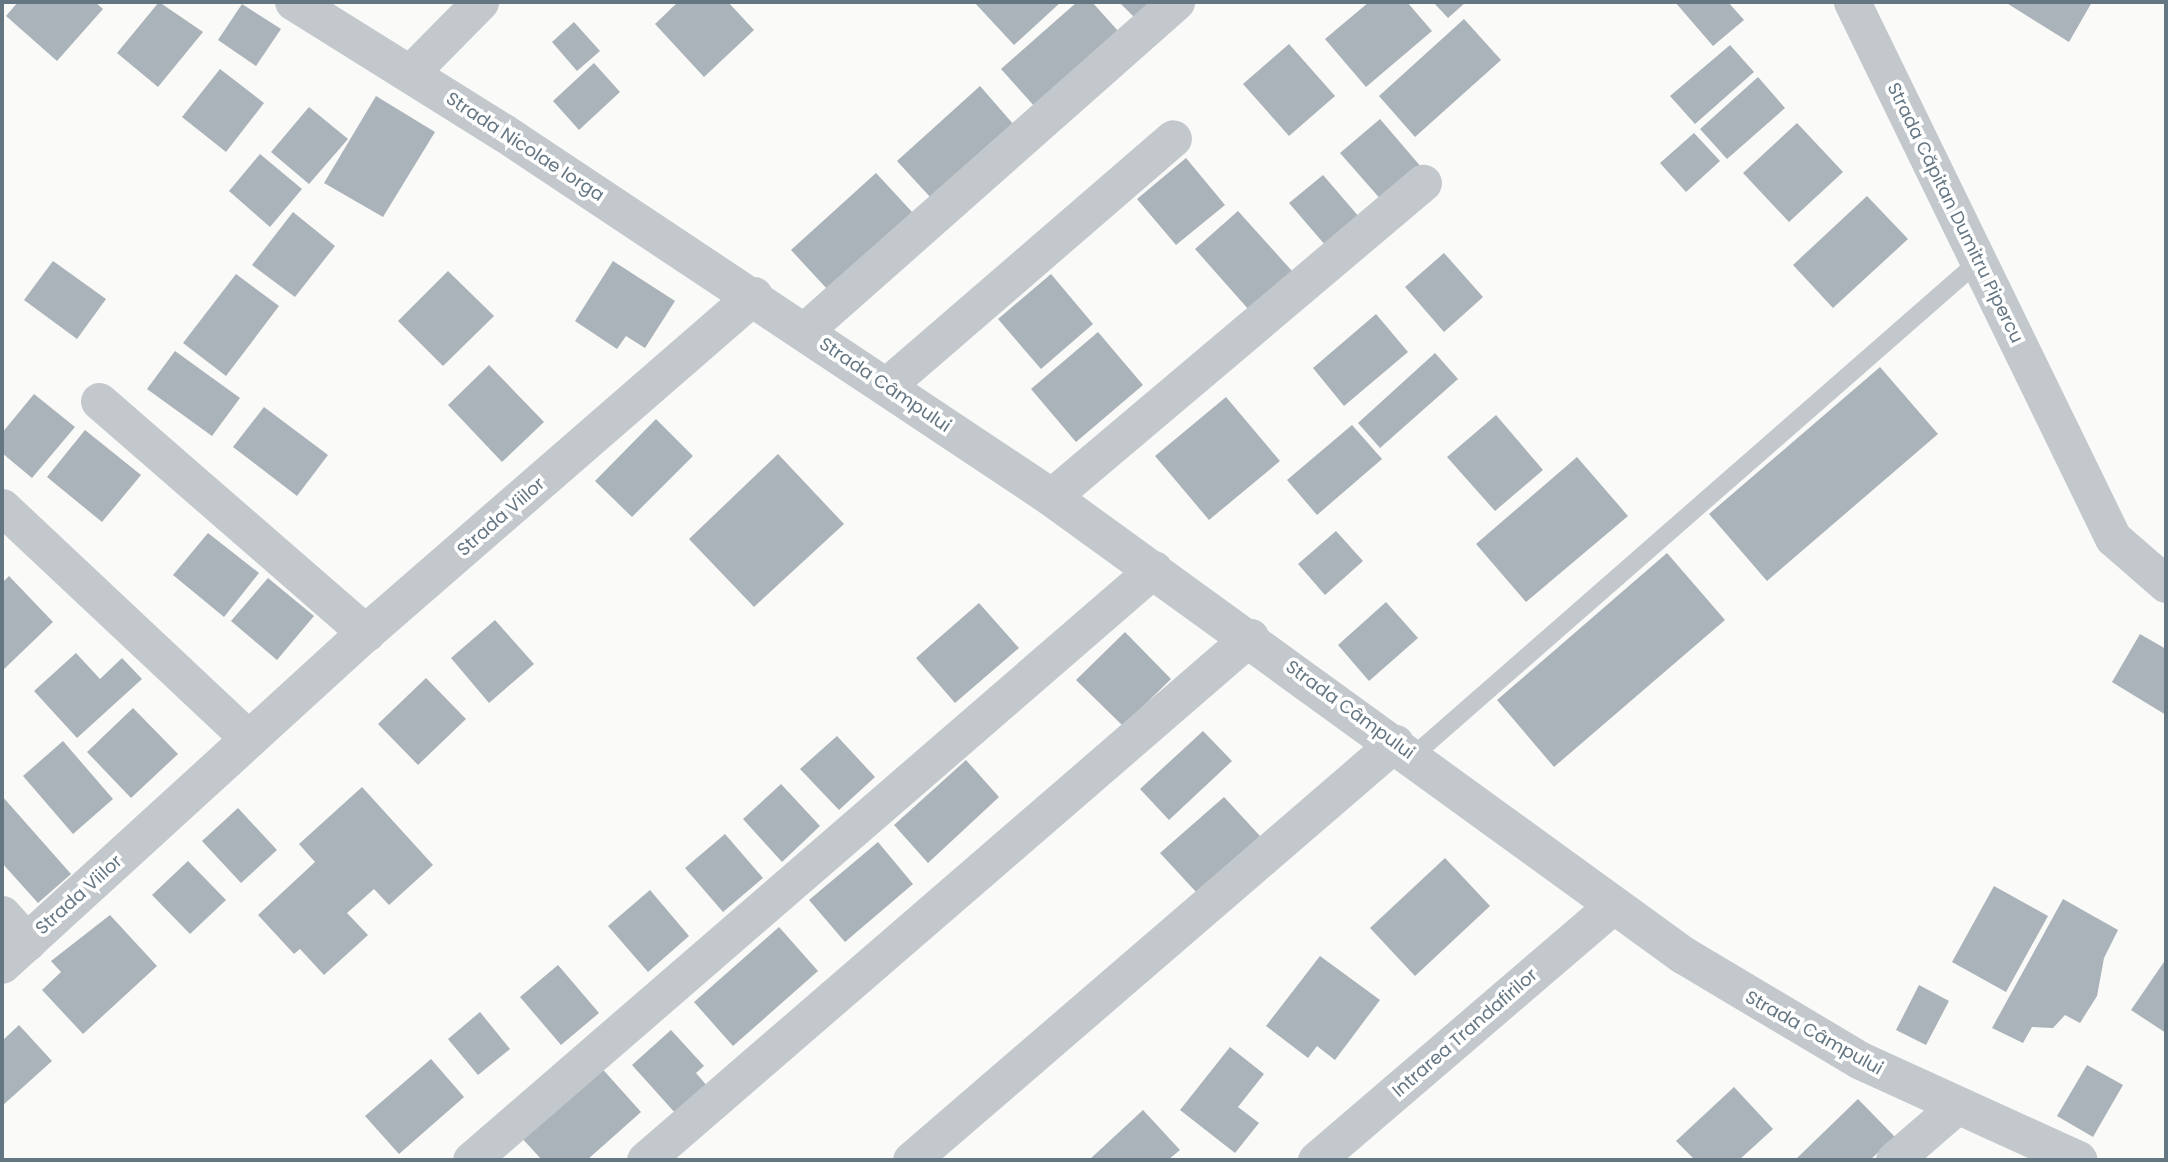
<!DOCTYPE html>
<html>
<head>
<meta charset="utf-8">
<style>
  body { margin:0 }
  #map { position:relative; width:2168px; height:1162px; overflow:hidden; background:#fafaf8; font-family:Poppins,sans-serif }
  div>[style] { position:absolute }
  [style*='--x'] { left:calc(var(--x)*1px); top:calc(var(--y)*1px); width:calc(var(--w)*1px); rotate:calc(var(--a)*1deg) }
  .building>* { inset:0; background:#aab3b9 }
  .service>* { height:18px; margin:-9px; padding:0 9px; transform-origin:9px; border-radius:9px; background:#c3c8cc }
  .minor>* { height:37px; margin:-18.5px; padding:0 18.5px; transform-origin:18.5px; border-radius:18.5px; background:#c3c8cc }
  .tertiary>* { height:38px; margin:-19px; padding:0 19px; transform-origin:19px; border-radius:19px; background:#c3c8cc }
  span { translate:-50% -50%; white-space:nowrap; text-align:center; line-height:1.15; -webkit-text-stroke:7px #fff; paint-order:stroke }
  .street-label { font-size:18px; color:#657683 }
  .frame { position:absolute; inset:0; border:4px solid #657683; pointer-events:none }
</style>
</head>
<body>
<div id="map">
  <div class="building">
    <i style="clip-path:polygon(18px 2px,95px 2px,103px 9px,57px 61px,6px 16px)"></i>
    <i style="clip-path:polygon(159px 2px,203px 32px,158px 87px,117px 53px)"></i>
    <i style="clip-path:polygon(678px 2px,728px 2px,754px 30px,704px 77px,655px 24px)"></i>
    <i style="clip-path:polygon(974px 2px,1061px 2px,1014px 45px)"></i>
    <i style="clip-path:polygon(1077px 2px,1092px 2px,1119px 32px,1035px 107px,1001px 69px)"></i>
    <i style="clip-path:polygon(1119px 2px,1152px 2px,1135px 18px)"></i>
    <i style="clip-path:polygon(1369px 2px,1407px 2px,1432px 31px,1366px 87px,1325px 39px)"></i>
    <i style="clip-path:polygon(1433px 2px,1466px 2px,1448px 18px)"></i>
    <i style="clip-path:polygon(1675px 2px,1728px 2px,1744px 20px,1713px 46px)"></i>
    <i style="clip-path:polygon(2005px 2px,2092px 2px,2069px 42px)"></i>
    <i style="clip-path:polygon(242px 4px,281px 29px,256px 66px,218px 40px)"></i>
    <i style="clip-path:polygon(1464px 19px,1501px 60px,1415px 137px,1379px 96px)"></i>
    <i style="clip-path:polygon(574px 22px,600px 51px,577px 71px,552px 42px)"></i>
    <i style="clip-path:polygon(1289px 44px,1335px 96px,1289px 136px,1243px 84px)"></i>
    <i style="clip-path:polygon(1730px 45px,1754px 72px,1695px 124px,1670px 96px)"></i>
    <i style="clip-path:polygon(594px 63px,620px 92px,579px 130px,553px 101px)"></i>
    <i style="clip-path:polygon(220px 69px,264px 103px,226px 152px,182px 117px)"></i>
    <i style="clip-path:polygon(1758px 77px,1785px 108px,1727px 159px,1700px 129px)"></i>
    <i style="clip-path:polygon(980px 86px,1014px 125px,931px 198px,897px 161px)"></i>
    <i style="clip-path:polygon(376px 96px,435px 132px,383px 217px,324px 183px)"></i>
    <i style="clip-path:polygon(309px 107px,348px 139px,309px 184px,271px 152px)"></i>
    <i style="clip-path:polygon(1380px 119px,1422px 168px,1383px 202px,1340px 153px)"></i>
    <i style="clip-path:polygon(1797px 123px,1843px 172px,1789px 222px,1743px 173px)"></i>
    <i style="clip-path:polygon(1694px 133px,1720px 161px,1686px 192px,1660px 163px)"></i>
    <i style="clip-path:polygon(260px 154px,302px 189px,270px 227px,229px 191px)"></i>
    <i style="clip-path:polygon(1186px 158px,1225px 205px,1176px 245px,1137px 199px)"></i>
    <i style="clip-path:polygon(876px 173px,913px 213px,828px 290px,791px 250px)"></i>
    <i style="clip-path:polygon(1323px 175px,1360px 218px,1326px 246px,1289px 203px)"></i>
    <i style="clip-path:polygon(1867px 196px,1908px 239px,1833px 308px,1793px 265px)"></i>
    <i style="clip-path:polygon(1238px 211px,1292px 271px,1249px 310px,1195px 249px)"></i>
    <i style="clip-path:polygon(293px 212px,335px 246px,295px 297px,252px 265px)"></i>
    <i style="clip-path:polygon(1444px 253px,1483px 297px,1444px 332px,1405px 287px)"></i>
    <i style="clip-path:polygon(53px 261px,106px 299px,77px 339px,24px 300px)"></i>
    <i style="clip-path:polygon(613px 261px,675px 301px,645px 348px,626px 336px,617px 349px,575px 321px)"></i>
    <i style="clip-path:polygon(448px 271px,494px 316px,443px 366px,398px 321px)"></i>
    <i style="clip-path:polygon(236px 274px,279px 306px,226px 376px,183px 343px)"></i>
    <i style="clip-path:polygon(1051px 274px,1093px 324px,1041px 369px,998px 319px)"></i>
    <i style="clip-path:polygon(1376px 314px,1408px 352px,1344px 406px,1313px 368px)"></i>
    <i style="clip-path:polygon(1098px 332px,1143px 385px,1076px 442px,1031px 389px)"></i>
    <i style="clip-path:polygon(175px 351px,240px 398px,212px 436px,147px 389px)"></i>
    <i style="clip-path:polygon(1435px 353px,1458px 379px,1380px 448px,1358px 423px)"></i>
    <i style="clip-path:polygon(489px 365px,544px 422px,502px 462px,448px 405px)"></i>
    <i style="clip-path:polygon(1880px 367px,1938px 434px,1767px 581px,1709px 514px)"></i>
    <i style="clip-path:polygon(34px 394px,75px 427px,32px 478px,2px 453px,2px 433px)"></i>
    <i style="clip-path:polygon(1226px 397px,1280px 461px,1209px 520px,1155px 456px)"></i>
    <i style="clip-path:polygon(264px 407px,328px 455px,297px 496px,233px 447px)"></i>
    <i style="clip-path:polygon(1496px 415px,1543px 470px,1495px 511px,1447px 457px)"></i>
    <i style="clip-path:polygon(656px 419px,693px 456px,632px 517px,595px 481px)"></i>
    <i style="clip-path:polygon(1352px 425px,1382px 459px,1317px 515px,1287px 480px)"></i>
    <i style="clip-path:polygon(85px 430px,141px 475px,102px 522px,47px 477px)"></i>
    <i style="clip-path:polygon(778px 454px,844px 524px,754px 607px,689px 539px)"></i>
    <i style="clip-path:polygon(1577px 457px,1628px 516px,1526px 602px,1476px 544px)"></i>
    <i style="clip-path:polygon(1336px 531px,1363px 561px,1325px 595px,1298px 564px)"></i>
    <i style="clip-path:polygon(208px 533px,259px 573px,224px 617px,173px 575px)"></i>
    <i style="clip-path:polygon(1667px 553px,1725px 620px,1554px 767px,1497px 700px)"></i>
    <i style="clip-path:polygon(9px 576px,53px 622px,2px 671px,2px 583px)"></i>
    <i style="clip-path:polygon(268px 578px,314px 616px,277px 660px,231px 621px)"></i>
    <i style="clip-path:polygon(1386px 602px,1418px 638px,1369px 681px,1338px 645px)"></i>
    <i style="clip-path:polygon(979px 603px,1019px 648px,955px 703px,916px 658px)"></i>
    <i style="clip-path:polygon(495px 620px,534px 664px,489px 703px,451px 658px)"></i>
    <i style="clip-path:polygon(1125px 632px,1171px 679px,1123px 726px,1076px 680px)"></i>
    <i style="clip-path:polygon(2140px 634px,2166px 649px,2166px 715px,2112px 682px)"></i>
    <i style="clip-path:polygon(76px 653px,100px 679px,122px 658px,142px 679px,77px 738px,34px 691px)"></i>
    <i style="clip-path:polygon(426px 678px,466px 719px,418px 765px,378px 724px)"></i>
    <i style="clip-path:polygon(133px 708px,178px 754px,131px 798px,87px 752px)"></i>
    <i style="clip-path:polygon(1203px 731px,1232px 761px,1169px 820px,1140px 789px)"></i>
    <i style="clip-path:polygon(837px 736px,875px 777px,839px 810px,800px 769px)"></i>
    <i style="clip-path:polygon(63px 741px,113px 799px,73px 834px,23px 776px)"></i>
    <i style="clip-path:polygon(966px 760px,999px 797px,928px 863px,894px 825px)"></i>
    <i style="clip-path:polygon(781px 784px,820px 826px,782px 862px,743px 819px)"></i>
    <i style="clip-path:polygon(362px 787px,433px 865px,389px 905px,374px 889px,347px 913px,368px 935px,324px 975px,300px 949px,294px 954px,258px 915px,315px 862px,299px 844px)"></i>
    <i style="clip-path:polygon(2px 796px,71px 874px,38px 903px,2px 863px)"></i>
    <i style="clip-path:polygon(1224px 797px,1260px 836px,1197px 893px,1160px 853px)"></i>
    <i style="clip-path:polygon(238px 808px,277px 850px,241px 883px,202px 841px)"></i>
    <i style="clip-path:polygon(725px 834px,763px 878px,723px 912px,685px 868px)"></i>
    <i style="clip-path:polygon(878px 842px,913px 884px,845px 942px,809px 900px)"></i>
    <i style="clip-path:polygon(1445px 858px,1490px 906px,1415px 976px,1370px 928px)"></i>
    <i style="clip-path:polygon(188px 861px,226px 900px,190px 934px,152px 895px)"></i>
    <i style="clip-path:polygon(1994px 886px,2048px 916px,2006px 992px,1952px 962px)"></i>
    <i style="clip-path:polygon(650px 890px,689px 936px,648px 972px,608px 926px)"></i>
    <i style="clip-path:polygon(2063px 899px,2118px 930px,2104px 958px,2097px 996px,2080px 1023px,2065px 1015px,2053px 1028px,2032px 1027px,2023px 1043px,1992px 1028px)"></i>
    <i style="clip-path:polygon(110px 915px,157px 966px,83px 1034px,42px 990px,61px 972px,51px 961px)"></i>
    <i style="clip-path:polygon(779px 927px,818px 971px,733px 1046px,694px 1002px)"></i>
    <i style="clip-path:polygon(1320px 956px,1380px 1000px,1335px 1060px,1317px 1046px,1308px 1058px,1266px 1026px)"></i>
    <i style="clip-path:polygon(2166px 959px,2166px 1033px,2131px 1010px)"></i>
    <i style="clip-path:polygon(558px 965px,599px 1013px,561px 1045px,520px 997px)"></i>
    <i style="clip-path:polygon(1919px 985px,1949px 1001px,1926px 1045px,1896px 1030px)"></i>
    <i style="clip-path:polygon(480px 1012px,510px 1049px,478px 1075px,448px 1039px)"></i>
    <i style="clip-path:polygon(19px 1025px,52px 1061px,2px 1106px,2px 1041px)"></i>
    <i style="clip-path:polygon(671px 1030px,704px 1066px,696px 1073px,708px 1087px,677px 1115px,632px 1065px)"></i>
    <i style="clip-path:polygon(1230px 1047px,1264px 1074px,1238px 1107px,1259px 1123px,1235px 1153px,1180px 1110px)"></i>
    <i style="clip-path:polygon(431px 1059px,464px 1097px,399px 1154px,365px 1116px)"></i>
    <i style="clip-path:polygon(598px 1064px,641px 1112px,587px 1160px,542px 1160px,519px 1135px)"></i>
    <i style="clip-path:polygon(2087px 1065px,2123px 1085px,2093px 1137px,2057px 1116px)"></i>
    <i style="clip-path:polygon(1734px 1087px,1773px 1129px,1739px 1160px,1695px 1160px,1676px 1141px)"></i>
    <i style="clip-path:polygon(1858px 1099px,1895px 1137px,1870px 1160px,1795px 1160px)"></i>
    <i style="clip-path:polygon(1143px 1110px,1180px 1150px,1168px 1160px,1089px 1160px)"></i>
  </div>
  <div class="service">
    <i style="--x:1413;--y:756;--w:753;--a:-41.18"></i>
  </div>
  <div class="minor">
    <i style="--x:1852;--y:2;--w:596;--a:64.04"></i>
    <i style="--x:2113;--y:538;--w:70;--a:41"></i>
    <i style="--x:410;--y:73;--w:100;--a:-45.4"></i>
    <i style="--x:804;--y:331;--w:497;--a:-41.5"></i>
    <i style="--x:886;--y:386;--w:379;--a:-40.8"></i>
    <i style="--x:99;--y:401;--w:354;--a:41"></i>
    <i style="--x:1051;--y:497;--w:487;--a:-40.2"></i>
    <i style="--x:2;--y:507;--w:339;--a:43.2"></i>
    <i style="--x:2;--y:914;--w:38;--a:48"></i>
    <i style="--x:471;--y:1160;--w:903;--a:-40.87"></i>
    <i style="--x:645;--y:1160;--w:800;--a:-40.84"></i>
    <i style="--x:911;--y:1160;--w:639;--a:-40.75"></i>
    <i style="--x:1316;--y:1160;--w:392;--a:-40.6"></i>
    <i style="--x:1894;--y:1160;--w:79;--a:-40.9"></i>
  </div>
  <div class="tertiary">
    <i style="--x:294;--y:2;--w:248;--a:32"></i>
    <i style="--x:504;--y:133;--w:657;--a:33.64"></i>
    <i style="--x:1051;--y:497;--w:781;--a:35.93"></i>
    <i style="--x:1683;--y:955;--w:207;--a:30.8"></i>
    <i style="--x:1861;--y:1061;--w:239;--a:24.5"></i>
    <i style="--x:2;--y:965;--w:493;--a:-42.4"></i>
    <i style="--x:366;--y:633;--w:514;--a:-40.98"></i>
  </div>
  <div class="street-label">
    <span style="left:525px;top:147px;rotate:33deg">Strada Nicolae Iorga</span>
    <span style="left:1955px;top:213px;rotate:64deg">Strada Căpitan Dumitru Pipercu</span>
    <span style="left:885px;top:385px;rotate:34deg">Strada Câmpului</span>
    <span style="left:501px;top:517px;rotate:-41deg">Strada Viilor</span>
    <span style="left:1350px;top:710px;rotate:36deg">Strada Câmpului</span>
    <span style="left:79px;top:895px;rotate:-42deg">Strada Viilor</span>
    <span style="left:1465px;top:1033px;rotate:-41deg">Intrarea Trandafirilor</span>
    <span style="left:1814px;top:1033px;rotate:29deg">Strada Câmpului</span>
  </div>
  <div class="frame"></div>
</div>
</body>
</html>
